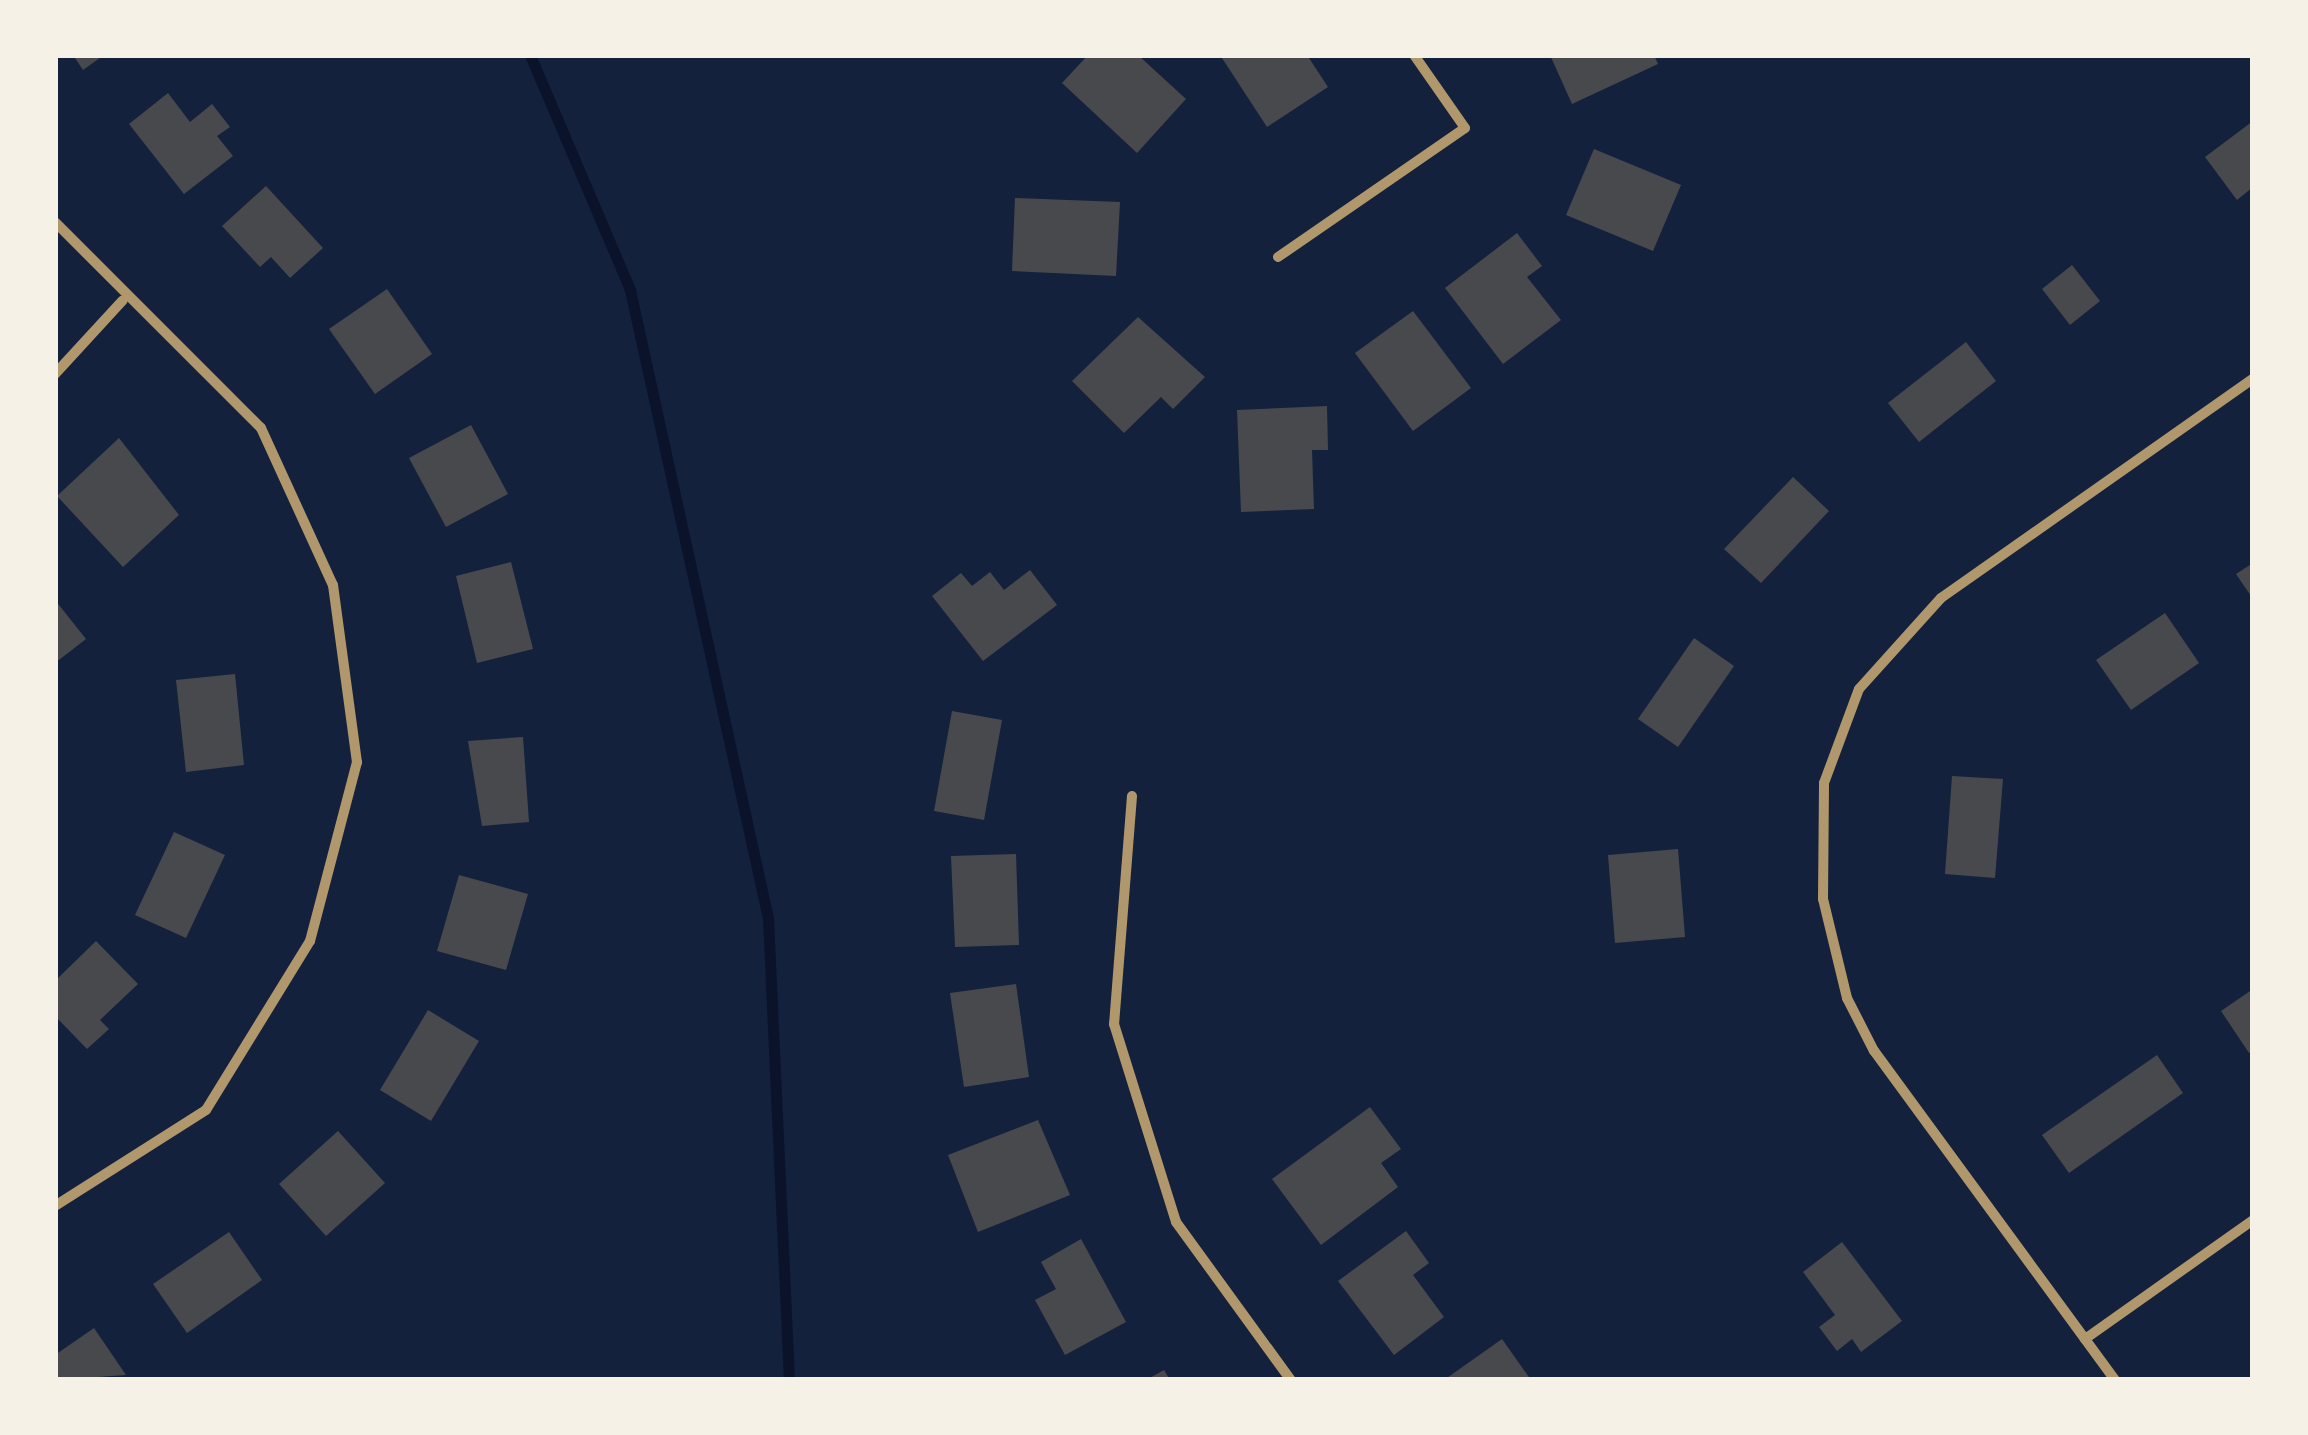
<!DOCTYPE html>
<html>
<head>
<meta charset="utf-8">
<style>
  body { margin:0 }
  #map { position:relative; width:2308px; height:1435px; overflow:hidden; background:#14213d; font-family:"Alegreya Sans",sans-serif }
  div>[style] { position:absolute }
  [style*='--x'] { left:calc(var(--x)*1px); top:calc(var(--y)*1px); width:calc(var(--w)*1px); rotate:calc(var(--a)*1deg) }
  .stream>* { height:11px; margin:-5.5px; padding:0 5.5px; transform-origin:5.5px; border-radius:5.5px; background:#0b132b }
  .building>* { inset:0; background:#48494c }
  .minor>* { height:10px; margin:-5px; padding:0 5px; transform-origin:5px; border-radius:5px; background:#b1986c }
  span { translate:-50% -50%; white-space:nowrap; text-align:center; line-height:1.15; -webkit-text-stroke:9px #f6f1e7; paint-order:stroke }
  .frame { position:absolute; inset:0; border:58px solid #f6f1e7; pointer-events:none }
</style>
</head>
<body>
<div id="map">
  <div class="stream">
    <i style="--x:530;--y:55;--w:255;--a:66.9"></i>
    <i style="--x:630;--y:290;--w:643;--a:77.61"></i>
    <i style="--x:768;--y:918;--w:462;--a:87.4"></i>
  </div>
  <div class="building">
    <i style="clip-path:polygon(73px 55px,104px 55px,83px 70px)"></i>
    <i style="clip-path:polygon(1088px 55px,1138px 55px,1186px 99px,1137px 153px,1062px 83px)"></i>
    <i style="clip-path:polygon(1220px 55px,1307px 55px,1328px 87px,1267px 127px)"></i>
    <i style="clip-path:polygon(1550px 55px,1654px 55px,1658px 64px,1572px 104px)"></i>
    <i style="clip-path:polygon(168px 93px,190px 122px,212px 104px,230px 127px,217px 136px,233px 156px,184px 194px,129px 124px)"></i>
    <i style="clip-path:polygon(2253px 121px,2253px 187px,2237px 200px,2205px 157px)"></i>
    <i style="clip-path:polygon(1594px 149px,1681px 185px,1653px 251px,1566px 215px)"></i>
    <i style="clip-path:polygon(266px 186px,323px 248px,290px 278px,271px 257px,260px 267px,222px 226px)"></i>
    <i style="clip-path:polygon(1015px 198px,1120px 202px,1116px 276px,1012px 271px)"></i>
    <i style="clip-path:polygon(1517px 233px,1542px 266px,1527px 277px,1561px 320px,1503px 364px,1445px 288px)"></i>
    <i style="clip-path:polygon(2072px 265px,2100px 301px,2070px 325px,2042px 289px)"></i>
    <i style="clip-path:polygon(387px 289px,432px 354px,375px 394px,329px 329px)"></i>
    <i style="clip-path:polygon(1413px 311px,1471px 388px,1413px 431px,1355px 353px)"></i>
    <i style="clip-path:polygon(1138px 317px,1205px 377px,1173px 409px,1161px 397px,1124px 433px,1072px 381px)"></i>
    <i style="clip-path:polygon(1966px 342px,1996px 381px,1919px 442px,1888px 403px)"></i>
    <i style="clip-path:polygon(1327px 406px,1328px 450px,1312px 450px,1314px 509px,1241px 512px,1237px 410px)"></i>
    <i style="clip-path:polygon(471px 425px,508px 494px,446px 527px,409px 458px)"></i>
    <i style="clip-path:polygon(119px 438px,179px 515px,123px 567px,57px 496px)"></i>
    <i style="clip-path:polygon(1793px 477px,1829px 511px,1761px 583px,1724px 549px)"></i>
    <i style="clip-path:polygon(511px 562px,533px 649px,477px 663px,456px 576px)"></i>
    <i style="clip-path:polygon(2253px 563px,2253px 599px,2236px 574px)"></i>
    <i style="clip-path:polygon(1030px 570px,1057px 605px,983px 661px,932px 596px,961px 573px,972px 586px,990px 572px,1004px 590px)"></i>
    <i style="clip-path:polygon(55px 600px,86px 639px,55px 663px)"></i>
    <i style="clip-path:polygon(2165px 613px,2199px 663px,2131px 710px,2096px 660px)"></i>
    <i style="clip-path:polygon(1694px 638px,1734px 666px,1678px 747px,1638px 719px)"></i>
    <i style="clip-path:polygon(235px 674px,244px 765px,186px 772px,176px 680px)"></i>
    <i style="clip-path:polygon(952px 711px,1002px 720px,984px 820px,934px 811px)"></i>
    <i style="clip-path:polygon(523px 737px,529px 822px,482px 826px,468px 741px)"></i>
    <i style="clip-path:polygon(1952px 776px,2003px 779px,1995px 878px,1945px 874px)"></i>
    <i style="clip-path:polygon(174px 832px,225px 855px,186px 938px,135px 915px)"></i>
    <i style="clip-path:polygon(1678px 849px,1685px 937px,1615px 943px,1608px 855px)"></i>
    <i style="clip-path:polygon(1016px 854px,1019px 945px,955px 947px,951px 856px)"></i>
    <i style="clip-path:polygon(459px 875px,528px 894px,506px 970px,437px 951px)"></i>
    <i style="clip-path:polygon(96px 941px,138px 984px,100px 1020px,109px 1029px,87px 1049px,55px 1016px,55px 981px)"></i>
    <i style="clip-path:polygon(1016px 984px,1029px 1077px,964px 1087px,950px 993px)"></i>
    <i style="clip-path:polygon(2253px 989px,2253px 1051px,2249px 1053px,2221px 1011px)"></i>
    <i style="clip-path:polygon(428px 1010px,479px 1041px,431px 1121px,380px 1090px)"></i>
    <i style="clip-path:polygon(2157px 1055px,2183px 1093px,2069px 1173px,2042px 1135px)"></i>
    <i style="clip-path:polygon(1370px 1107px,1401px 1149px,1381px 1163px,1398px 1187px,1321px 1245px,1272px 1179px)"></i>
    <i style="clip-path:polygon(1038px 1120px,1070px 1195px,978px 1232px,948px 1155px)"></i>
    <i style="clip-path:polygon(338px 1131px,385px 1183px,326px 1236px,279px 1184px)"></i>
    <i style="clip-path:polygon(1406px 1231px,1429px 1263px,1413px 1275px,1444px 1317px,1394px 1355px,1338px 1281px)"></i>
    <i style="clip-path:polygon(229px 1232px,262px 1280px,187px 1333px,153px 1284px)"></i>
    <i style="clip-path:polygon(1081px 1239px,1126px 1322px,1065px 1355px,1035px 1300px,1056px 1289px,1041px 1262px)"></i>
    <i style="clip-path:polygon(1842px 1242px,1902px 1321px,1861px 1352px,1852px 1339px,1837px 1351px,1819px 1327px,1835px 1315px,1803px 1272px)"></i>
    <i style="clip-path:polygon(94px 1328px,126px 1375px,55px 1380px,55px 1355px)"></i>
    <i style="clip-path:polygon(1502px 1339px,1531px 1380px,1444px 1380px)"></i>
    <i style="clip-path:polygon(1164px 1370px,1170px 1380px,1146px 1380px)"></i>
  </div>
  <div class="minor">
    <i style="--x:55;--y:222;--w:291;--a:45"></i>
    <i style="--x:261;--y:428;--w:173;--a:65.4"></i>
    <i style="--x:333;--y:585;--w:179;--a:82.3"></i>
    <i style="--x:357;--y:762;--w:185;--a:104.7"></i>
    <i style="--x:310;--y:941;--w:198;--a:121.6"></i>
    <i style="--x:206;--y:1110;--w:179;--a:147.6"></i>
    <i style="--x:1278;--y:257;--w:227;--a:-34.6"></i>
    <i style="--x:1465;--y:128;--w:89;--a:-124.9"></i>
    <i style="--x:55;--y:374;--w:100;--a:-47.4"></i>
    <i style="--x:1132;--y:796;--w:229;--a:94.5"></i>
    <i style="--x:1114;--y:1024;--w:207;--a:72.6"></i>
    <i style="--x:1176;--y:1222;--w:195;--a:54"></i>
    <i style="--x:2085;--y:1339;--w:206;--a:-35.3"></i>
    <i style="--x:2115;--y:1380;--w:408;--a:-126.2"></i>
    <i style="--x:1874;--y:1051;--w:59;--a:-117"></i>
    <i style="--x:1847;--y:998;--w:102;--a:-103.6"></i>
    <i style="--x:1823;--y:899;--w:116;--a:-89.5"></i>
    <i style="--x:1824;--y:783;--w:100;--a:-69.6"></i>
    <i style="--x:1859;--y:689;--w:122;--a:-48"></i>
    <i style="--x:1941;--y:598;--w:381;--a:-35.1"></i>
  </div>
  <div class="frame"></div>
</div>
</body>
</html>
